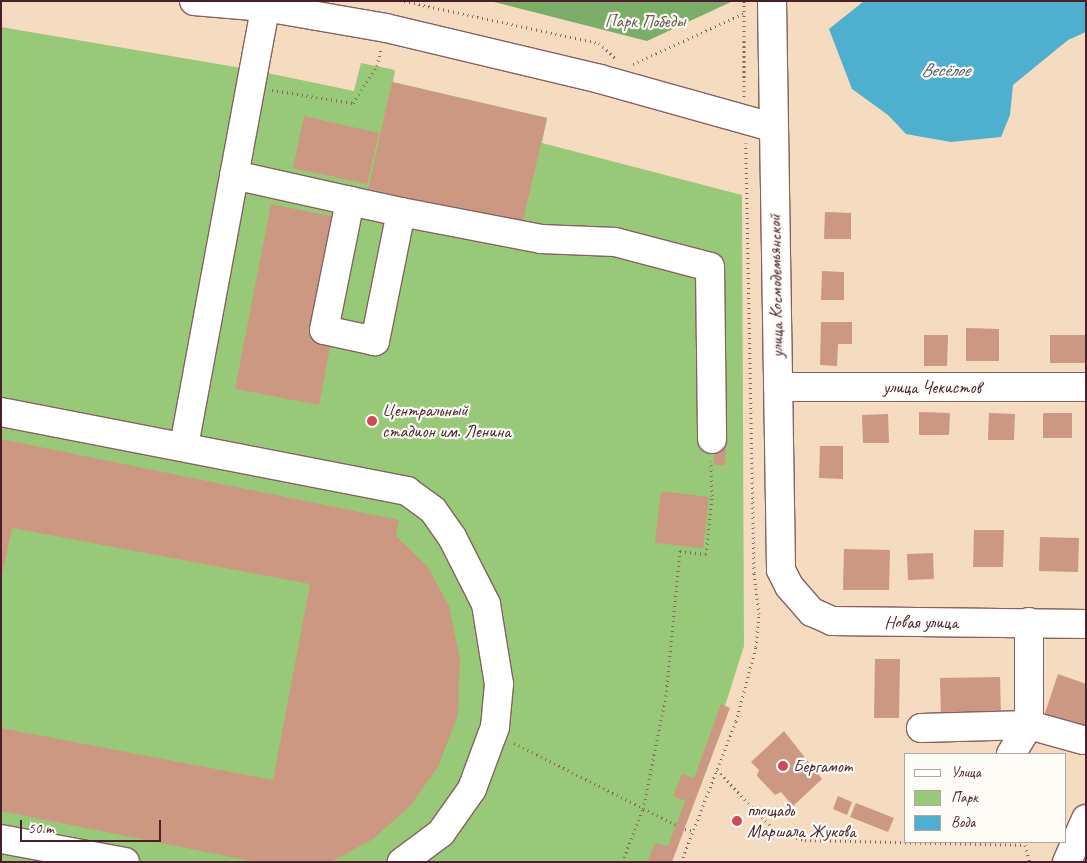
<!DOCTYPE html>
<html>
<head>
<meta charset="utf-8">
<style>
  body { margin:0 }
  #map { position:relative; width:1087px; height:863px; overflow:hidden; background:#f5dbbf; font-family:Caveat,sans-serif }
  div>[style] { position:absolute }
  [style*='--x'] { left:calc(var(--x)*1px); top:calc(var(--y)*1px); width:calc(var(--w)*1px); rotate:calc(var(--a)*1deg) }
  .green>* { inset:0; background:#98c978 }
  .forest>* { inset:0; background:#7aad68 }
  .water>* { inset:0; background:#4fafce }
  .building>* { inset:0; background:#cd9881 }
  .path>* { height:3px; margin-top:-1.5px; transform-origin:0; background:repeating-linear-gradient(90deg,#86615f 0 1px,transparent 0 5px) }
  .roads { filter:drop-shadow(1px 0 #86615f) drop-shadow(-1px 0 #86615f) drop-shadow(0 1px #86615f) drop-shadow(0 -1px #86615f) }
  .minor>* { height:28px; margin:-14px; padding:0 14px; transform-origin:14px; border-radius:14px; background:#fff }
  .dots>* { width:14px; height:14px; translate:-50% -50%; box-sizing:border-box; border:2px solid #fdfcf7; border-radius:50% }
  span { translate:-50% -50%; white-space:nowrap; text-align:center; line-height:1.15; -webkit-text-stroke:4.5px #fdfcf7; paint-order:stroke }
  .park-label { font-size:18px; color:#655a46 }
  .street-label { font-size:18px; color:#4a1f2b }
  .poi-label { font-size:18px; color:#4a1f2b }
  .left { translate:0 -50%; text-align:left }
  .water-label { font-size:19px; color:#4c596c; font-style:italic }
  .frame { position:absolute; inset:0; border:2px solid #4a1f2b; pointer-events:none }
  .legend { position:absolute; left:904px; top:753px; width:162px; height:90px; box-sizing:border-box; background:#fdfcf7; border:1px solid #b5a4a5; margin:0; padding:6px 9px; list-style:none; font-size:15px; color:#4a1f2b }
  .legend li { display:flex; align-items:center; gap:10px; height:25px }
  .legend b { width:25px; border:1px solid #b5a4a5 }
  .scale { position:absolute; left:20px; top:820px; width:141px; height:22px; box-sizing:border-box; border:2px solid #4a1f2b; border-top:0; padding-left:6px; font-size:15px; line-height:18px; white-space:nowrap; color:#4a1f2b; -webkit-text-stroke:4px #fdfcf7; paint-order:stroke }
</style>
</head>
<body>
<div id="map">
  <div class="green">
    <i style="clip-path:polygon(1px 27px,253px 70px,354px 91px,361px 63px,395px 70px,393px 82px,547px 118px,542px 143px,742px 195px,744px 646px,725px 706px,664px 862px,1px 862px)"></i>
  </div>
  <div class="forest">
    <i style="clip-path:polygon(490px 1px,733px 1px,647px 41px)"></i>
  </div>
  <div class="water">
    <i style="clip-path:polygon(864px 1px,1086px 1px,1086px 32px,1068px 40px,1013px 85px,1010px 115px,1001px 137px,951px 142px,906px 134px,888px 115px,852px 89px,829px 29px)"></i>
  </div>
  <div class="building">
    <i style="clip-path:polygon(392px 82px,547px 118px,522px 225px,368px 189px)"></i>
    <i style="clip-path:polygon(304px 116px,379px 133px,367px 184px,293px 168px)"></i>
    <i style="clip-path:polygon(271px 204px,340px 218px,332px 337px,319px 405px,235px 389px)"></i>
    <i style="clip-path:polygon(825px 212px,851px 213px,851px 239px,824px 239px)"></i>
    <i style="clip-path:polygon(822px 271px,844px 272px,844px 300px,821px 300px)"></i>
    <i style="clip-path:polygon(821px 322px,852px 322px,852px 344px,838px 344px,837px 366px,820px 365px)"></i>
    <i style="clip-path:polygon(966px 328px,999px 329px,999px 361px,966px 361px)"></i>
    <i style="clip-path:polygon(924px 335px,948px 335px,947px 366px,924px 366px)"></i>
    <i style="clip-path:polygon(1050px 335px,1085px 335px,1085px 363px,1050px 363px)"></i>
    <i style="clip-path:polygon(919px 412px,950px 413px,949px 435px,919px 435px)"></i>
    <i style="clip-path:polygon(989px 413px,1015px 414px,1014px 440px,988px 440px)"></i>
    <i style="clip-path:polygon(1043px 413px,1072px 413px,1072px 438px,1043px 438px)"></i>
    <i style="clip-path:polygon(888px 414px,889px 443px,863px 443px,862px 415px)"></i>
    <i style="clip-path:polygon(1px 439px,399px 520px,396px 536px,427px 566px,449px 606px,460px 659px,458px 715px,438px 767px,410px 806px,373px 839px,331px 862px,256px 862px,1px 811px,1px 728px,273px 780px,310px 584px,12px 528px,1px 580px)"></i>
    <i style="clip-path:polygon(715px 440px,726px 440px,725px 465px,714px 465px)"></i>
    <i style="clip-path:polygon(820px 446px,843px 446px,843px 479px,819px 478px)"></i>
    <i style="clip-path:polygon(661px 491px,709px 497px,703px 548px,655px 543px)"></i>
    <i style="clip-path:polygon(974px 530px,1004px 530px,1003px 567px,973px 567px)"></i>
    <i style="clip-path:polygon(1040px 537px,1079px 538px,1078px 572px,1039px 571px)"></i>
    <i style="clip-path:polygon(844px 549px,890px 550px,889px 590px,843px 590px)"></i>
    <i style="clip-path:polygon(933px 553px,934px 579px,908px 580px,907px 554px)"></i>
    <i style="clip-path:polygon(875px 659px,900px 659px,899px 718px,874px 718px)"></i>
    <i style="clip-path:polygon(1058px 674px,1086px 684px,1086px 730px,1044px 716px)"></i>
    <i style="clip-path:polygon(1000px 677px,1001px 717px,941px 718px,940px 678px)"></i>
    <i style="clip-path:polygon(721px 704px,730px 708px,672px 862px,647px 862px,655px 843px,668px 846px,685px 801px,673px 796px,682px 774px,694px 778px)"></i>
    <i style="clip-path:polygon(784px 731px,822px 779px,793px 806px,781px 792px,775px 795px,757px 776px,759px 770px,751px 762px)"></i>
    <i style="clip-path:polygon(838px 796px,852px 802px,847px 815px,833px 809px)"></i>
    <i style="clip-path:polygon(856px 803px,894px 818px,888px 832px,850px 817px)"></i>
  </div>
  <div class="path">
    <i style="--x:404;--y:1;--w:199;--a:12.2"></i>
    <i style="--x:599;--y:43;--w:23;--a:43"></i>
    <i style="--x:744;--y:1;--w:96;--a:90"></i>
    <i style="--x:633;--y:64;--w:122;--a:-24.7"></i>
    <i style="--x:272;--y:90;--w:82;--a:9.1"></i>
    <i style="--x:353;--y:103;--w:44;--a:-57"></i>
    <i style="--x:377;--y:66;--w:17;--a:-77"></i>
    <i style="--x:514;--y:743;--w:182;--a:26.8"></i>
    <i style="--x:717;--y:770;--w:87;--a:46.4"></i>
    <i style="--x:777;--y:833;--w:29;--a:14"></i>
    <i style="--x:805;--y:840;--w:220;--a:1.3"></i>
    <i style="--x:1025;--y:845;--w:18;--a:74"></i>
    <i style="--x:685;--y:829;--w:8;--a:14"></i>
    <i style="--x:622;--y:862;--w:57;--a:-68.4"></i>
    <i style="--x:643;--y:809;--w:115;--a:-78.5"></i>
    <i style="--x:666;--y:696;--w:146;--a:-84.5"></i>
    <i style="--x:680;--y:551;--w:26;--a:7"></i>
    <i style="--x:706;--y:554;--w:58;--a:-84.1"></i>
    <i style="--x:712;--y:496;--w:35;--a:-92"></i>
    <i style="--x:681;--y:862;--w:151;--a:-68.7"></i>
    <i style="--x:736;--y:721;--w:77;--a:-74.9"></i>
    <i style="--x:756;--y:647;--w:33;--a:-85"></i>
    <i style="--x:759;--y:614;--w:41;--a:-97"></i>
    <i style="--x:754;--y:573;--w:430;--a:-91.1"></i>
  </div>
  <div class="roads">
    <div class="minor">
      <i style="--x:194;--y:1;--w:71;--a:4.8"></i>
      <i style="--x:265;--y:7;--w:123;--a:9.8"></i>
      <i style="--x:386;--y:28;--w:220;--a:13.4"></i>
      <i style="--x:600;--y:79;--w:179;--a:15.6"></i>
      <i style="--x:772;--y:1;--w:569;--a:89.09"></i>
      <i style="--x:781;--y:570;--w:18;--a:63"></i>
      <i style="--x:789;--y:586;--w:35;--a:49"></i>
      <i style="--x:812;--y:612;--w:22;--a:24"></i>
      <i style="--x:832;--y:621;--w:254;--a:0.7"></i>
      <i style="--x:234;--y:175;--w:119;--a:12.6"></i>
      <i style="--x:350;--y:201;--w:52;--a:12.2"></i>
      <i style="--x:401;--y:212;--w:132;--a:101.4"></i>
      <i style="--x:375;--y:341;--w:52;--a:-167.8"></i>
      <i style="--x:324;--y:330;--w:132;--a:-78.6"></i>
      <i style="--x:401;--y:212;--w:143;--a:10.9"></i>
      <i style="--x:541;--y:239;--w:74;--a:2.3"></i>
      <i style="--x:615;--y:242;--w:98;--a:14.7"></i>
      <i style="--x:710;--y:267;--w:172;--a:89.3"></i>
      <i style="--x:778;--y:387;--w:308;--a:0"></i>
      <i style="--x:1;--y:412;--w:414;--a:11"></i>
      <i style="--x:407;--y:491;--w:32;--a:36"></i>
      <i style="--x:433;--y:510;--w:33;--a:55"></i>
      <i style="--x:452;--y:537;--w:75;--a:63.1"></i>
      <i style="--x:486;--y:604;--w:81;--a:80.8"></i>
      <i style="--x:499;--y:684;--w:43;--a:95.3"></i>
      <i style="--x:495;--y:727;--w:66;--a:110.4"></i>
      <i style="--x:472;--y:789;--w:54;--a:125.2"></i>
      <i style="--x:441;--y:833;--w:49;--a:143.4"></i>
      <i style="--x:184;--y:446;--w:446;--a:-79.5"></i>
      <i style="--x:921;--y:728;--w:108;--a:-1.6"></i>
      <i style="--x:1029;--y:725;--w:56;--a:15.5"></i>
      <i style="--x:1011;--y:754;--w:34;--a:-58"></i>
      <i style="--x:1029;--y:725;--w:103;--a:-90"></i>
      <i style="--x:1;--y:839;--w:126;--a:10.5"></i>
      <i style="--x:1067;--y:862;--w:47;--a:-66.2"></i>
    </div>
  </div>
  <div class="dots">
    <i style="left:372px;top:421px;background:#d1495b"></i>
    <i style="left:783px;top:766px;background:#d1495b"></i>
    <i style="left:737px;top:821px;background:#d1495b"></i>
  </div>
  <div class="park-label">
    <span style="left:645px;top:21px">Парк Победы</span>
  </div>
  <div class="street-label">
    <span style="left:776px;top:286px;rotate:-91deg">улица Космодемьянской</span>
    <span style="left:932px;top:387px">улица Чекистов</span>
    <span style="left:921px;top:622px">Новая улица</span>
  </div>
  <div class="poi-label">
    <span class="left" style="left:382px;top:421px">Центральный<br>стадион им. Ленина</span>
    <span class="left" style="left:793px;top:766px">Бергамот</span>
    <span class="left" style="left:747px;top:821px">площадь<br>Маршала Жукова</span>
  </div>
  <div class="water-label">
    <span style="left:945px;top:71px">Весёлое</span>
  </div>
  <div class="frame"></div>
  <ul class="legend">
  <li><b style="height:6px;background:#fff"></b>Улица</li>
  <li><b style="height:14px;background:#98c978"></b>Парк</li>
  <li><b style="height:14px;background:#4fafce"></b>Вода</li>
  </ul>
  <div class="scale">50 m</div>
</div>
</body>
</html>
